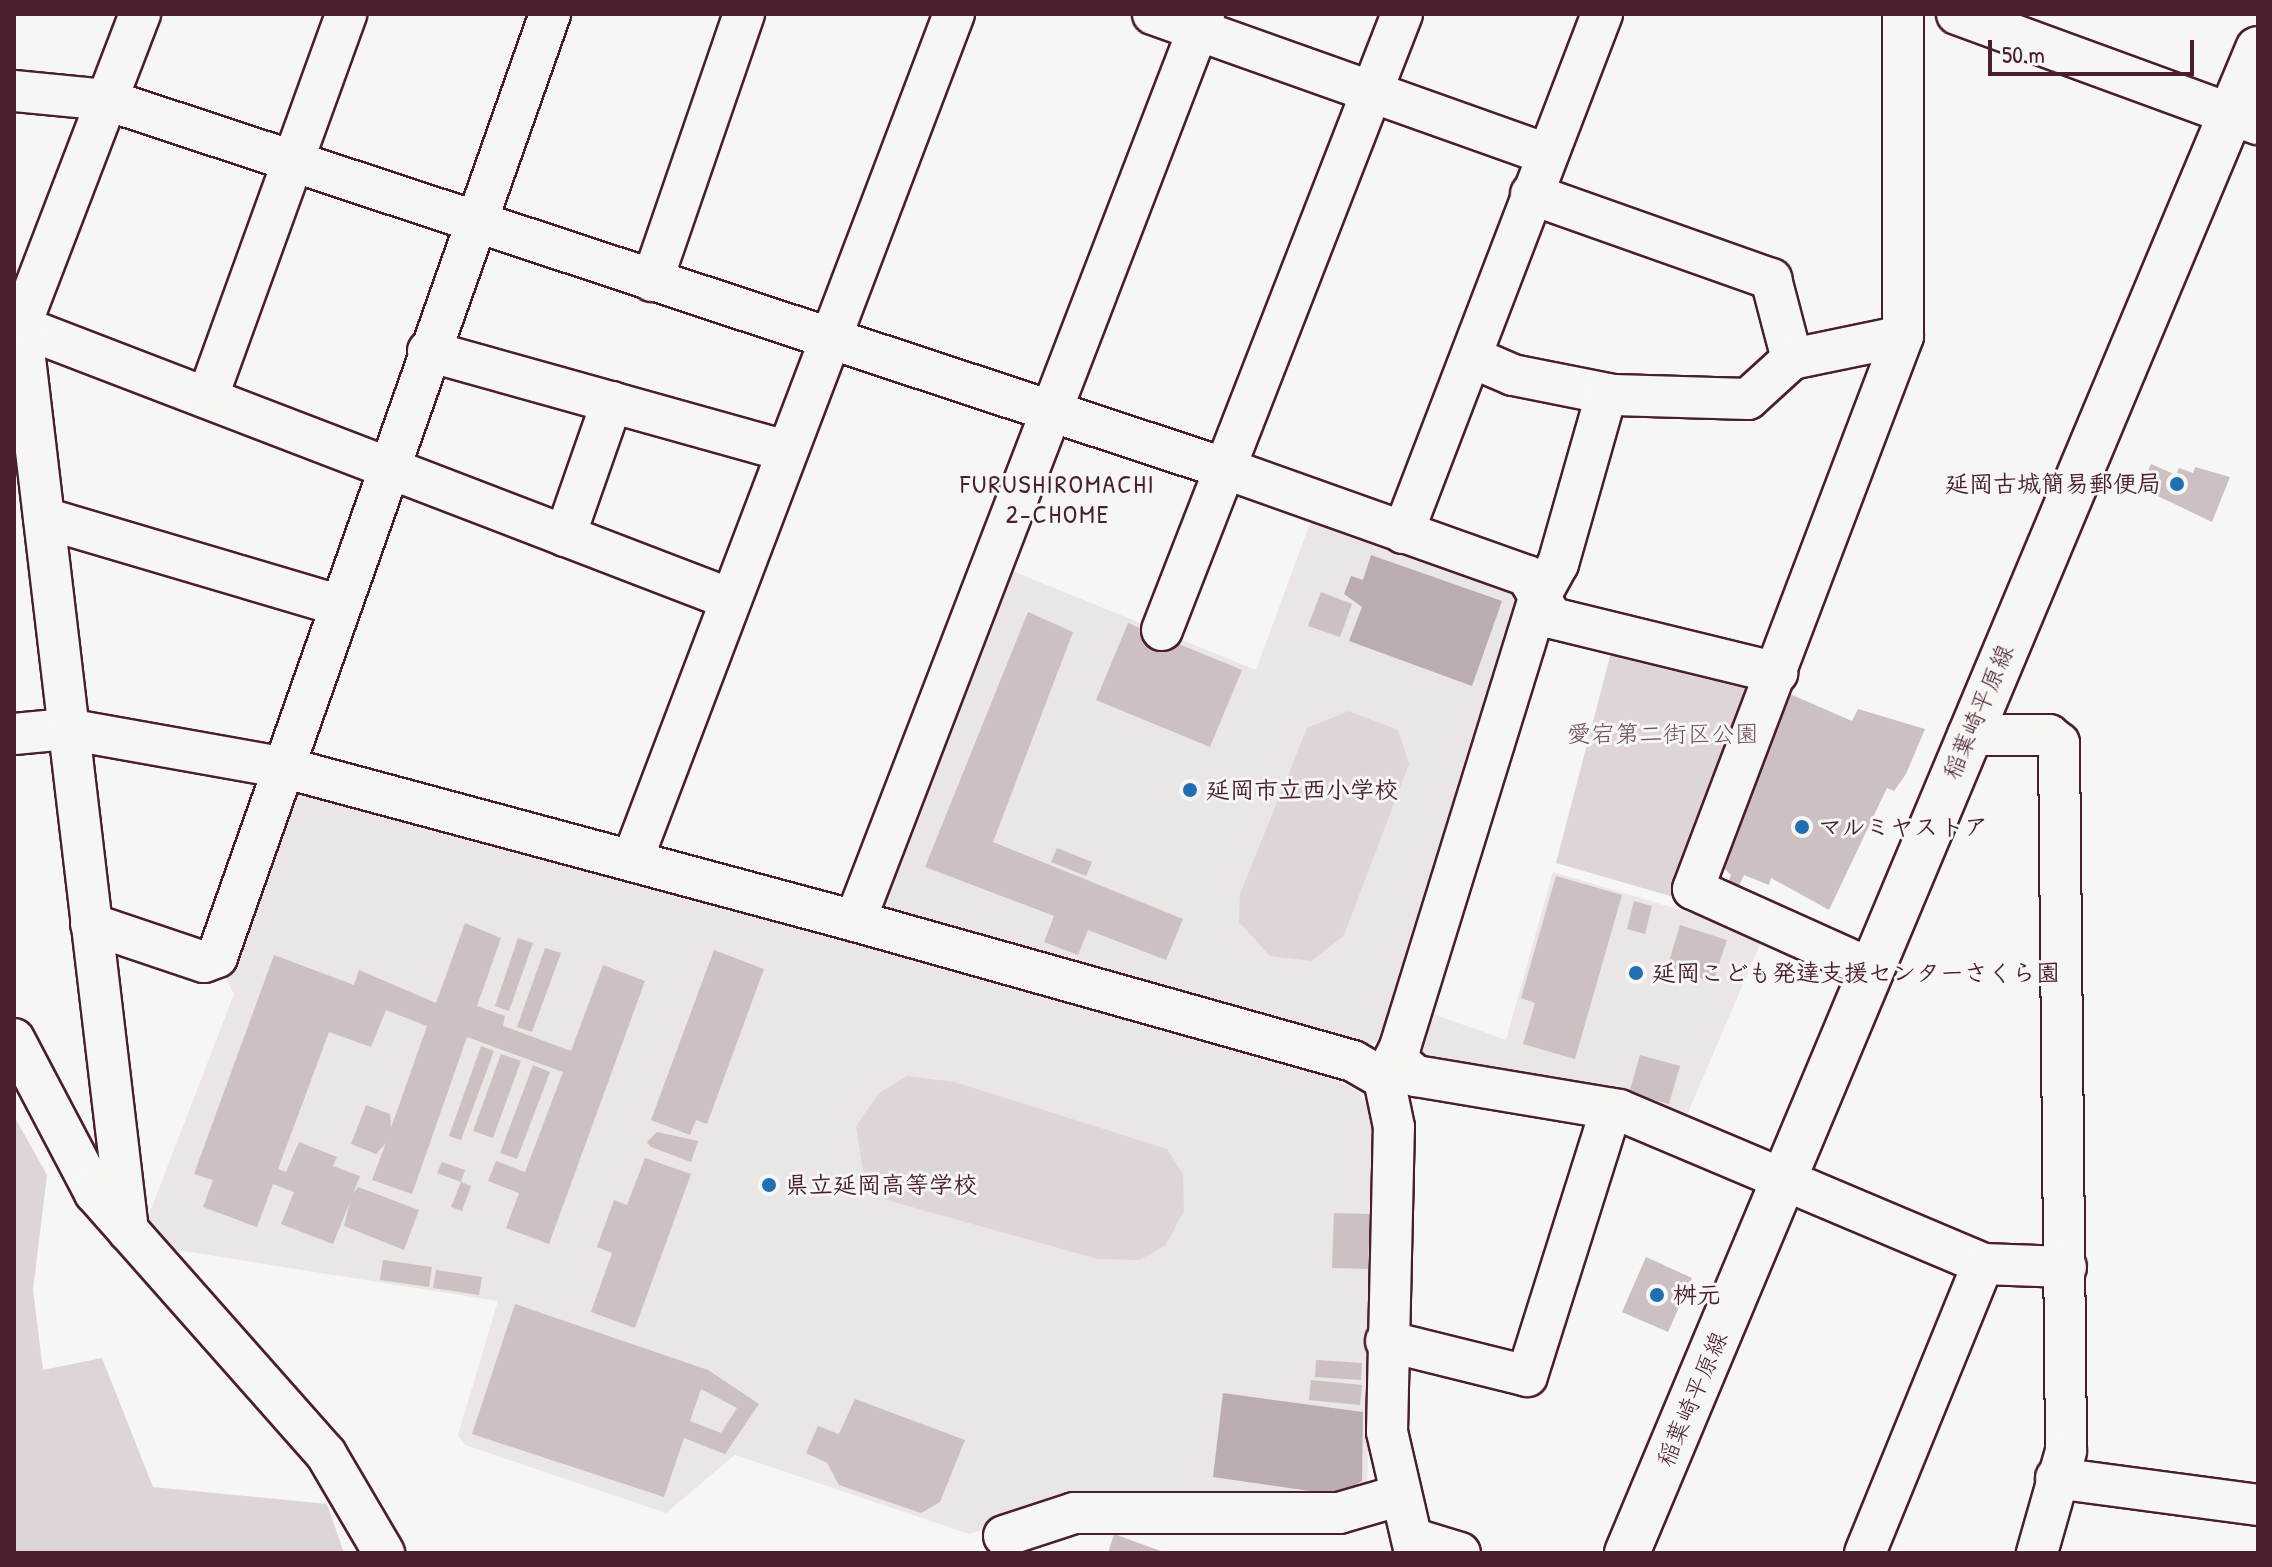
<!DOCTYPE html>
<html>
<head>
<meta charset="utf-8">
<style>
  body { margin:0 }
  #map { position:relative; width:2272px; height:1567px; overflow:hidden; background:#f6f6f2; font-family:"Patrick Hand","Klee One",sans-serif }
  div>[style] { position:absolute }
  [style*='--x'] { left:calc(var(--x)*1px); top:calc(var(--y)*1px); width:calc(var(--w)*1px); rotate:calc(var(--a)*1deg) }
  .built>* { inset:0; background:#e9e6e3 }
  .green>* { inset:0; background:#ddd6d5 }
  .water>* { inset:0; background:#bbadae }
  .building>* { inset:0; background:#ccc1c0 }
  .roads { filter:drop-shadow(2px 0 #4a1f2b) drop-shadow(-2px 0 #4a1f2b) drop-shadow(0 2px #4a1f2b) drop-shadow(0 -2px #4a1f2b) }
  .minor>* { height:40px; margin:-20px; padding:0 20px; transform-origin:20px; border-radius:20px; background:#f6f6f2 }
  .major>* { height:44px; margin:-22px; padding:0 22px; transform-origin:22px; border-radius:22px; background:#f6f6f2 }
  .dots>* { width:22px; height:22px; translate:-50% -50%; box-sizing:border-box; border:4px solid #f6f6f2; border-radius:50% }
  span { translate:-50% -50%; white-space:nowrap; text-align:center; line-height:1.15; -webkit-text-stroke:6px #f6f6f2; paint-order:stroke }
  .poi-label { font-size:24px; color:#4a1f2b; font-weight:700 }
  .right { translate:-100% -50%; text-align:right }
  .left { translate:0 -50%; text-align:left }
  .street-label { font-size:24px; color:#4a1f2b }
  .park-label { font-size:24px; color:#6f4d56 }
  .neighbourhood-label { font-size:26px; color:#4a1f2b; letter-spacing:2px }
  .frame { position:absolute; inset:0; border:16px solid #4a1f2b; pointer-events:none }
  .scale { position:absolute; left:1988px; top:40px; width:206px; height:36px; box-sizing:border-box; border:4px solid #4a1f2b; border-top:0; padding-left:10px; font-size:24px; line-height:28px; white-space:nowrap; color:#4a1f2b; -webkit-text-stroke:6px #f6f6f2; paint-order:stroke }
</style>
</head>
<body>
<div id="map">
  <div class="built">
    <i style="clip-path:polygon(1312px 518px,1515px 588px,1519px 601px,1389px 1037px,1365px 1046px,871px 910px,1005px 568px,1256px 670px)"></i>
    <i style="clip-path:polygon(296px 785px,1324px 1074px,1357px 1091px,1377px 1118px,1380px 1146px,1367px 1484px,1337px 1498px,1094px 1496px,969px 1534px,735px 1455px,666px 1513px,465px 1445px,458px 1435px,498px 1301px,164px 1248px,145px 1225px,234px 994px,226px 979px)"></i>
    <i style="clip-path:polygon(1553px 872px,1764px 935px,1683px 1124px,1428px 1065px,1415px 1053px,1425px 1011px,1506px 1040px)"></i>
  </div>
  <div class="green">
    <i style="clip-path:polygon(1613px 645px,1758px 683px,1677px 898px,1556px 863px)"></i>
    <i style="clip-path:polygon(1349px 711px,1398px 730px,1409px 764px,1344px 935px,1312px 961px,1270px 956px,1239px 922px,1240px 894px,1307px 728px)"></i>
    <i style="clip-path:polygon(907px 1076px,955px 1082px,1167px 1149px,1183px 1174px,1184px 1211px,1165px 1246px,1139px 1260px,1098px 1259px,887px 1200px,863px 1171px,856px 1126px,879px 1093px)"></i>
    <i style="clip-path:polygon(14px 1116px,47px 1175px,33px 1290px,43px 1370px,102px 1358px,153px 1487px,327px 1504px,344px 1553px,14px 1553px)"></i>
  </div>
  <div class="water">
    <i style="clip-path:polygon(1371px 555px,1502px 601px,1472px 686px,1349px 641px,1362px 607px,1344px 594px,1351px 576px,1363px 580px)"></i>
    <i style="clip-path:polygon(1223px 1393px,1363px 1412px,1362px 1481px,1338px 1495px,1213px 1477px)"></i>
  </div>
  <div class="building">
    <i style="clip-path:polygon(2151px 464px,2176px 475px,2179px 468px,2193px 473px,2195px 467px,2230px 477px,2212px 522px,2141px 488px)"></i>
    <i style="clip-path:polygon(1321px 592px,1352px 604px,1340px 637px,1308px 626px)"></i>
    <i style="clip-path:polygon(1028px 612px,1073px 632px,993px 842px,1183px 919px,1166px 960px,1088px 930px,1078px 955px,1044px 942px,1054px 916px,925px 867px)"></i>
    <i style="clip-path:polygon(1128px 623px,1242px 670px,1210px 747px,1096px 700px)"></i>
    <i style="clip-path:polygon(1790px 694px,1852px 721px,1858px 709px,1925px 729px,1906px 774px,1894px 791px,1887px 788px,1829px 910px,1771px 878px,1769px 885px,1744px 875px,1735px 894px,1725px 890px,1731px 875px,1718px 862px)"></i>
    <i style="clip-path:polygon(1057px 848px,1092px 862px,1086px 876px,1051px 862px)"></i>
    <i style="clip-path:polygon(1556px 876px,1622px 895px,1575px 1059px,1523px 1044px,1535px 1003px,1521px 998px)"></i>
    <i style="clip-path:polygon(1634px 901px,1652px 906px,1645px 934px,1627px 929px)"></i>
    <i style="clip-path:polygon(465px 923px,501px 938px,477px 1006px,505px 1016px,503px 1026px,571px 1051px,603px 965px,645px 981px,549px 1244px,506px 1228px,519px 1193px,488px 1181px,496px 1161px,525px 1172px,563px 1072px,467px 1037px,412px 1194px,372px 1180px,386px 1143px,376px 1154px,351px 1144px,366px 1105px,390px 1114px,391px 1128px,427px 1026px,386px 1010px,371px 1047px,329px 1032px,278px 1169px,286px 1172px,299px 1142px,337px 1157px,333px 1166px,360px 1176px,353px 1194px,358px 1187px,419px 1210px,404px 1250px,344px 1226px,350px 1202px,333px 1244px,281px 1224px,294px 1192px,273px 1184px,257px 1227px,203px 1207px,213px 1180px,194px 1174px,274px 955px,354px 985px,359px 970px,436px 1003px)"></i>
    <i style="clip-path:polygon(1680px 925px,1727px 940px,1713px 982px,1667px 968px)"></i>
    <i style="clip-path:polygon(518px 938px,533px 943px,509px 1011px,495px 1006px)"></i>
    <i style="clip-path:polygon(545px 948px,561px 953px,532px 1032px,517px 1027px)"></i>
    <i style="clip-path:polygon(714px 950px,764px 969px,707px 1124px,696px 1120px,690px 1135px,651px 1120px)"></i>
    <i style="clip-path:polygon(481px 1046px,494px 1051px,461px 1140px,449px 1136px)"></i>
    <i style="clip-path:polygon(501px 1054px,521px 1061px,493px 1138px,473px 1131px)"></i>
    <i style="clip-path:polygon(1640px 1055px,1680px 1066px,1669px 1104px,1629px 1093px)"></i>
    <i style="clip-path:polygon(533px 1065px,550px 1072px,517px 1159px,500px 1153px)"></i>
    <i style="clip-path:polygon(657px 1132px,698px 1141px,691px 1162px,651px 1147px,647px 1142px)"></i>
    <i style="clip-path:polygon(645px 1158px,691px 1174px,635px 1328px,591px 1312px,612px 1253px,597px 1247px,614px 1200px,627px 1205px)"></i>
    <i style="clip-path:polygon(442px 1162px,465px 1170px,461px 1182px,437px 1173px)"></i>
    <i style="clip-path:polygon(461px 1182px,471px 1186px,462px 1211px,451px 1207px)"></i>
    <i style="clip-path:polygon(1334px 1213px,1370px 1214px,1368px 1269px,1332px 1268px)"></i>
    <i style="clip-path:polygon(1646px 1257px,1692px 1278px,1668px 1332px,1622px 1312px)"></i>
    <i style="clip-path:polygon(383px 1260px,432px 1267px,429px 1287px,380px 1280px)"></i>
    <i style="clip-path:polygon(436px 1270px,482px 1277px,479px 1295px,433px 1288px)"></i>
    <i style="clip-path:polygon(evenodd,515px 1304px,708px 1370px,759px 1404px,725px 1454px,684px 1438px,664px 1497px,472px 1434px,515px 1304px,701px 1389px,737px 1408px,721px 1433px,690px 1421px,701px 1389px)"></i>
    <i style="clip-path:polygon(1316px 1360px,1362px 1363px,1361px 1380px,1315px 1377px)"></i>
    <i style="clip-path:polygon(1311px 1380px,1362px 1385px,1360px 1405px,1309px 1400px)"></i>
    <i style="clip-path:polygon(855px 1399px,965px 1440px,940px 1502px,921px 1513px,839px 1485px,827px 1463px,806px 1453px,818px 1426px,839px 1434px)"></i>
    <i style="clip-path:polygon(1114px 1534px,1161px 1551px,1160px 1553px,1108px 1553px)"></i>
  </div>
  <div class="roads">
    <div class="minor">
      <i style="--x:1153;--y:14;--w:418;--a:19.6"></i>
      <i style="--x:1957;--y:14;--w:320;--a:20.1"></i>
      <i style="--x:14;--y:91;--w:93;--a:5.5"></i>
      <i style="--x:107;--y:100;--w:1179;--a:18.24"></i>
      <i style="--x:1227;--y:469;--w:319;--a:19.6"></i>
      <i style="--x:1527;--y:576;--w:49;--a:59.2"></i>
      <i style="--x:1552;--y:618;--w:232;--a:13.7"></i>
      <i style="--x:1531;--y:194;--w:255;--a:19.5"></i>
      <i style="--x:1771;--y:279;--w:83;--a:75.3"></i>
      <i style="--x:652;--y:281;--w:282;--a:-71"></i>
      <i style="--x:14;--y:312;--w:14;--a:60"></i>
      <i style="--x:21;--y:324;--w:913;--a:83.27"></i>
      <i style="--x:14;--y:324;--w:767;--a:21.01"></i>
      <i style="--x:21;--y:324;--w:332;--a:-69"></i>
      <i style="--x:428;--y:351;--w:372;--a:15.6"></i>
      <i style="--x:1471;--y:357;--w:46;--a:23.2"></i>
      <i style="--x:1513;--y:375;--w:103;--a:11.2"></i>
      <i style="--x:208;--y:396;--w:406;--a:-70.1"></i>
      <i style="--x:44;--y:518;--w:306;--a:16.5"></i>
      <i style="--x:1403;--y:533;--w:556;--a:-69.02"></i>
      <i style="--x:565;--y:536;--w:142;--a:-70.7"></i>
      <i style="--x:1162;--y:630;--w:661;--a:-68.71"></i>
      <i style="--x:14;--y:734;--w:53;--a:-5.4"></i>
      <i style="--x:67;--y:729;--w:222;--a:10.1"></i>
      <i style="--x:286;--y:768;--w:589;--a:15.05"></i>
      <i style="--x:855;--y:921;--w:517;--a:15.7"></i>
      <i style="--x:1353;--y:1061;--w:36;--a:30"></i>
      <i style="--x:1968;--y:735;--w:81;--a:0"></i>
      <i style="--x:2049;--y:735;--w:13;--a:39"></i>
      <i style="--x:2059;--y:743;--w:708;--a:89.43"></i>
      <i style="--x:2066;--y:1451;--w:106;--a:105.9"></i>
      <i style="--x:633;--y:858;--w:903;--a:-69.18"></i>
      <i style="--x:855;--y:921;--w:972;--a:-68.95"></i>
      <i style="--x:91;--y:924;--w:119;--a:18.6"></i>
      <i style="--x:204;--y:962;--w:14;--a:-21"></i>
      <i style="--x:217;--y:957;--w:1000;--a:-70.55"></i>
      <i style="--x:1871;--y:969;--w:195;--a:-155.8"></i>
      <i style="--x:1693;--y:889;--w:592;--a:-69.21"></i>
      <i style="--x:1903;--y:336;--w:322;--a:-90"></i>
      <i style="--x:14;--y:1039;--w:174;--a:62.3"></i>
      <i style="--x:95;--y:1193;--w:349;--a:48.5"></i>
      <i style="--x:326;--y:1454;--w:115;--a:59.6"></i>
      <i style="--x:1395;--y:1058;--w:28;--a:41"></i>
      <i style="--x:1416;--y:1076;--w:206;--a:9.5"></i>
      <i style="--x:1619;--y:1110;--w:395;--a:22.9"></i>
      <i style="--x:1983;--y:1264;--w:83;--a:2.1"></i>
      <i style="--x:1386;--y:1341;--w:145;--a:13.9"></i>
      <i style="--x:1527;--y:1376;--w:280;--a:-72.5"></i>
      <i style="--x:2056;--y:1478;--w:204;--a:7.6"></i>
      <i style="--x:1004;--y:1536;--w:74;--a:-18.2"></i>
      <i style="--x:1074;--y:1513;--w:265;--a:0"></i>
      <i style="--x:1339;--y:1513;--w:61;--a:-16.1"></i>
      <i style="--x:1414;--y:1539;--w:48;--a:16.9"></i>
      <i style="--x:1415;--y:1553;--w:124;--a:-103"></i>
      <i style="--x:1387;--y:1432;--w:305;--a:-88.7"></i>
      <i style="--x:1394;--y:1127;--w:49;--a:-101.8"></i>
      <i style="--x:1384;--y:1079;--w:36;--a:-63"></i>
      <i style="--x:1400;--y:1047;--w:470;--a:-72.8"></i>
      <i style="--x:1539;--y:598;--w:39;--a:-61"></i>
      <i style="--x:1558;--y:564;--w:168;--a:-74.1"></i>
      <i style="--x:1604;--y:402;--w:12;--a:-35"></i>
      <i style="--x:1614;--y:395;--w:134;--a:1.7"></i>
      <i style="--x:1748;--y:399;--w:59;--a:-42.3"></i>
      <i style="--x:1792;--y:359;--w:113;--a:-11.7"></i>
      <i style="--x:1865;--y:1553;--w:312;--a:-67.8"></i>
    </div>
    <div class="major">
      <i style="--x:1627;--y:1553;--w:1631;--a:-67.24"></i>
    </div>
  </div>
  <div class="dots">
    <i style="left:2177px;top:484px;background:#1f6fb2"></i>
    <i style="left:1190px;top:790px;background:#1f6fb2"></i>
    <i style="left:1802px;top:827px;background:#1f6fb2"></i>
    <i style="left:1636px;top:973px;background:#1f6fb2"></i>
    <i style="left:769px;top:1185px;background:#1f6fb2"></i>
    <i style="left:1657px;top:1295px;background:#1f6fb2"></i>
  </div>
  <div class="poi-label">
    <span class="right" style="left:2161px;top:484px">延岡古城簡易郵便局</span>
    <span class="left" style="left:1206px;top:790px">延岡市立西小学校</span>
    <span class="left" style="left:1818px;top:827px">マルミヤストア</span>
    <span class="left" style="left:1652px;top:973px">延岡こども発達支援センターさくら園</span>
    <span class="left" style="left:785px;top:1185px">県立延岡高等学校</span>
    <span class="left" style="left:1673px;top:1295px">桝元</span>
  </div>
  <div class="street-label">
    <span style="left:1978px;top:712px;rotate:-67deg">稲葉崎平原線</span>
    <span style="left:1692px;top:1399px;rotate:-67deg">稲葉崎平原線</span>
  </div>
  <div class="park-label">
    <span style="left:1663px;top:734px">愛宕第二街区公園</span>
  </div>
  <div class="neighbourhood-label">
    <span style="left:1058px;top:499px">FURUSHIROMACHI<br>2-CHOME</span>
  </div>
  <div class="frame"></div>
  <div class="scale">50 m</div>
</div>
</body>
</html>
